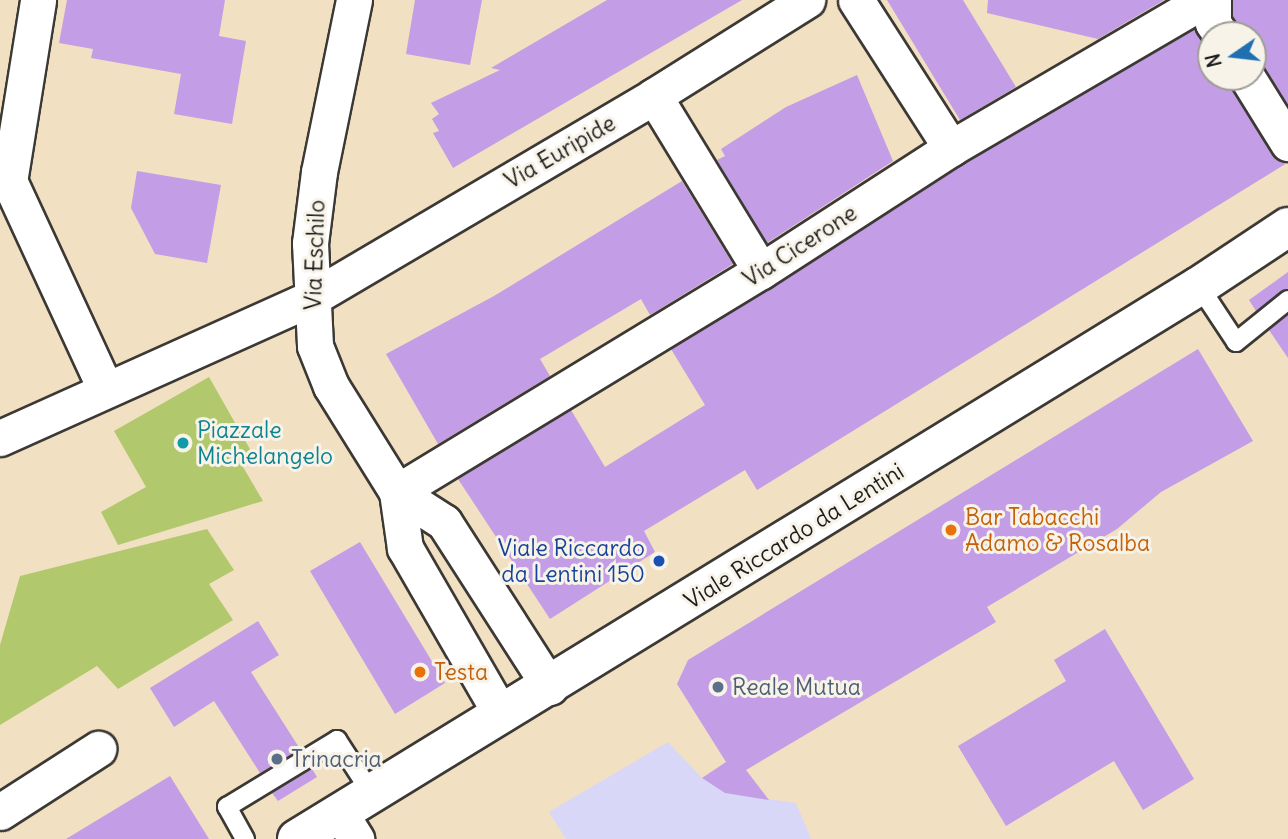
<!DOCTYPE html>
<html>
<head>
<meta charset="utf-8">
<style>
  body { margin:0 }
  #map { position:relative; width:1288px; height:839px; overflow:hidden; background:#f1e0c2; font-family:Delius,sans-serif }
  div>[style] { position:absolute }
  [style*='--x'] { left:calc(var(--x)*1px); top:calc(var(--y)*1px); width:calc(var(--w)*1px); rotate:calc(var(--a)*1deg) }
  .built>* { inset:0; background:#d8d7f8 }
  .green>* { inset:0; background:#b1c86c }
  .building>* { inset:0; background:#c39de5 }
  .roads { filter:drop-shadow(2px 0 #3c3935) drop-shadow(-2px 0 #3c3935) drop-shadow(0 2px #3c3935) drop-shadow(0 -2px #3c3935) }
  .lane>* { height:18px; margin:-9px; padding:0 9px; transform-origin:9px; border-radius:9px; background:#fff }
  .street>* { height:35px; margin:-17.5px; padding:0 17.5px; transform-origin:17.5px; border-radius:17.5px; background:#fff }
  .secondary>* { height:38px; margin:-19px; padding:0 19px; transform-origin:19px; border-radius:19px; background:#fff }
  .dots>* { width:19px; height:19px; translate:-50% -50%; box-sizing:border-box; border:4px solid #f7f3e8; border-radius:50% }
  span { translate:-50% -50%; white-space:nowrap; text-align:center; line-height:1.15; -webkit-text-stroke:6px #f7f3e8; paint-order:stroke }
  .street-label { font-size:23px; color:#1c1c1c }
  .culture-label { font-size:23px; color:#0d838f }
  .left { translate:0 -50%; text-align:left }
  .food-label { font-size:23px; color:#c56008 }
  .transit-label { font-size:23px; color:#164399 }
  .right { translate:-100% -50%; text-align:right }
  .service-label { font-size:23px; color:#4e5e75 }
  .north { position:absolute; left:1197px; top:21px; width:70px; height:70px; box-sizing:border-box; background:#f7f3e8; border:2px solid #9f9d96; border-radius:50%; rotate:256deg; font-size:19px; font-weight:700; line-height:28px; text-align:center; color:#1c1c1c }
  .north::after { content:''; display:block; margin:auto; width:24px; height:32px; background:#1f6fb2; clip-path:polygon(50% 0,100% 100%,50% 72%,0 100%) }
</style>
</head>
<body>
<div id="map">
  <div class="built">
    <i style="clip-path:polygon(668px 742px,702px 778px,725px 793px,796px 803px,811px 839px,566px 839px,549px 812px)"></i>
  </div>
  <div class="green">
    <i style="clip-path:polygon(209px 377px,255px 458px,243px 467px,263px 501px,118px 545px,101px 512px,146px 487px,114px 431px)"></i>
    <i style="clip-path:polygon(207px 529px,234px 570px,209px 584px,233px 620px,118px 689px,97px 666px,0 725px,0 645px,20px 576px)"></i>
  </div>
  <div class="building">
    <i style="clip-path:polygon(67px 0,225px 0,219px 36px,246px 41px,232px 124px,174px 114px,181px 74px,91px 58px,93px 49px,59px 43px)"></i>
    <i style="clip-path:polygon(415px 0,482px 0,470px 65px,406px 54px)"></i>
    <i style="clip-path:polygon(607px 0,742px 0,453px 168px,433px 133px,439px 131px,432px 119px,439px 114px,431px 103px,500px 70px,491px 68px)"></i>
    <i style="clip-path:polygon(887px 0,963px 0,1016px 87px,960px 120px)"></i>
    <i style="clip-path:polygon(988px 0,1164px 0,1098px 39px,987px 13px)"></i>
    <i style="clip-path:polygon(1233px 0,1288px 0,1288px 105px,1264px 66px,1253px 58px,1253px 35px,1241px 35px,1233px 17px)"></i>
    <i style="clip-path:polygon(1195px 29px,1211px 52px,1211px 77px,1227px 77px,1271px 154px,1287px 163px,757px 490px,745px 470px,644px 531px,655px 552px,550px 619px,458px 479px,571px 410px,605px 467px,705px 405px,671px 349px,980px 154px)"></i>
    <i style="clip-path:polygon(857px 75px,893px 161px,767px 243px,717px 160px,725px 156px,721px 149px,786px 107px)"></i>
    <i style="clip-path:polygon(137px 171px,221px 185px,207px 263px,155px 254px,131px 208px)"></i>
    <i style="clip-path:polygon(682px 181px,733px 264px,650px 315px,641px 299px,540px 359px,550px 376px,438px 444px,386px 354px,494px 296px)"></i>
    <i style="clip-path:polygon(1288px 272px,1288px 289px,1256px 311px,1249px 300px)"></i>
    <i style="clip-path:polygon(1288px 315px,1288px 358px,1269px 330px)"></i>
    <i style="clip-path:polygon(1198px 349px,1253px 441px,1161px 492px,1117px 529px,987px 607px,996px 622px,746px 770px,769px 800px,725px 793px,702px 778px,726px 762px,677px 684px,688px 660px)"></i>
    <i style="clip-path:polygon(360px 542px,445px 683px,395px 714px,310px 571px)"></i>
    <i style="clip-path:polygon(258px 621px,279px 655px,251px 672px,300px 749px,260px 773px,214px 701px,174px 727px,150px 688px)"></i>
    <i style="clip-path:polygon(1105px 629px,1194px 779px,1143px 810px,1114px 761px,1006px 826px,958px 746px,1066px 681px,1054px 660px)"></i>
    <i style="clip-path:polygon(312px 769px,317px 777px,278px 801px,272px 793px)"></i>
    <i style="clip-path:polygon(170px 776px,209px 839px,66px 839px)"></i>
  </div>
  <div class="roads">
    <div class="lane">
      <i style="--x:1199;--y:286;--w:67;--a:56.5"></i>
      <i style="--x:1236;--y:342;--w:67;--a:-38.9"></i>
      <i style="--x:245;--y:839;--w:37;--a:-119"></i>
      <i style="--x:227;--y:807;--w:129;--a:-31.3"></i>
      <i style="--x:337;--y:740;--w:64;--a:57.1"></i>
    </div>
    <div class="street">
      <i style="--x:354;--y:0;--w:176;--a:101.5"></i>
      <i style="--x:319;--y:172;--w:72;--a:97.2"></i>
      <i style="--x:310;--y:243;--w:103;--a:87.2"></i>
      <i style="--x:315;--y:346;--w:43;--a:68.2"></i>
      <i style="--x:331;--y:386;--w:125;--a:58.1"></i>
      <i style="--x:397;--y:492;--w:57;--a:81.9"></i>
      <i style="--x:405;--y:548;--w:192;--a:60"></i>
      <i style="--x:856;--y:0;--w:176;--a:57.3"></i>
      <i style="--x:1213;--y:0;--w:23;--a:90"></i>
      <i style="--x:1213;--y:23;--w:14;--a:56"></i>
      <i style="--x:1247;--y:77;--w:78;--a:58.2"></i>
      <i style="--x:654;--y:96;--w:205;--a:58.6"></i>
      <i style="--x:0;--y:161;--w:250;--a:65.2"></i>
      <i style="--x:9;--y:182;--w:184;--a:-80.9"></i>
      <i style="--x:0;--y:438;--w:340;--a:-24.2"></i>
      <i style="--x:310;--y:299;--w:399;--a:-30.5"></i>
      <i style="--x:654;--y:96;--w:181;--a:-32.1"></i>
      <i style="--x:397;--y:492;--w:426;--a:-31.3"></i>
      <i style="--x:761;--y:271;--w:226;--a:-32.9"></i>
      <i style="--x:951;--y:148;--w:293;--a:-30.3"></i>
      <i style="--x:397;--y:492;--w:56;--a:32.6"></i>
      <i style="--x:444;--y:522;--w:196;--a:57.3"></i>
      <i style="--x:0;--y:812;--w:117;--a:-32.7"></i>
      <i style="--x:340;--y:813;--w:31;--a:58"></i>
    </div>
    <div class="secondary">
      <i style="--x:297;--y:839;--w:1058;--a:-31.51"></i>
      <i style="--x:1199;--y:286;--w:107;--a:-33.5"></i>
    </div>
  </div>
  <div class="dots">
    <i style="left:183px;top:443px;background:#0f9aa8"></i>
    <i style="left:951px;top:530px;background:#e8710a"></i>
    <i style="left:659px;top:561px;background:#1a4fb4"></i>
    <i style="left:420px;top:672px;background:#e8710a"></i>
    <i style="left:718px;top:687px;background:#5c6f8a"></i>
    <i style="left:277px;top:759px;background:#5c6f8a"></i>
  </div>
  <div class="street-label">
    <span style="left:560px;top:152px;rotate:-30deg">Via Euripide</span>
    <span style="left:800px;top:246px;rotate:-33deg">Via Cicerone</span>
    <span style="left:315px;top:255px;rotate:-88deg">Via Eschilo</span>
    <span style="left:794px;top:536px;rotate:-32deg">Viale Riccardo da Lentini</span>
  </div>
  <div class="culture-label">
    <span class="left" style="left:197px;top:443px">Piazzale<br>Michelangelo</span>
  </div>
  <div class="food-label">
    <span class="left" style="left:965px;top:530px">Bar Tabacchi<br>Adamo &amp; Rosalba</span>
    <span class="left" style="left:434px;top:672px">Testa</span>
  </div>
  <div class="transit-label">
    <span class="right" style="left:645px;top:561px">Viale Riccardo<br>da Lentini 150</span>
  </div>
  <div class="service-label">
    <span class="left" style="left:732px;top:687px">Reale Mutua</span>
    <span class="left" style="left:291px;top:759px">Trinacria</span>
  </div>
  <div class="north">N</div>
</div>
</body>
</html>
